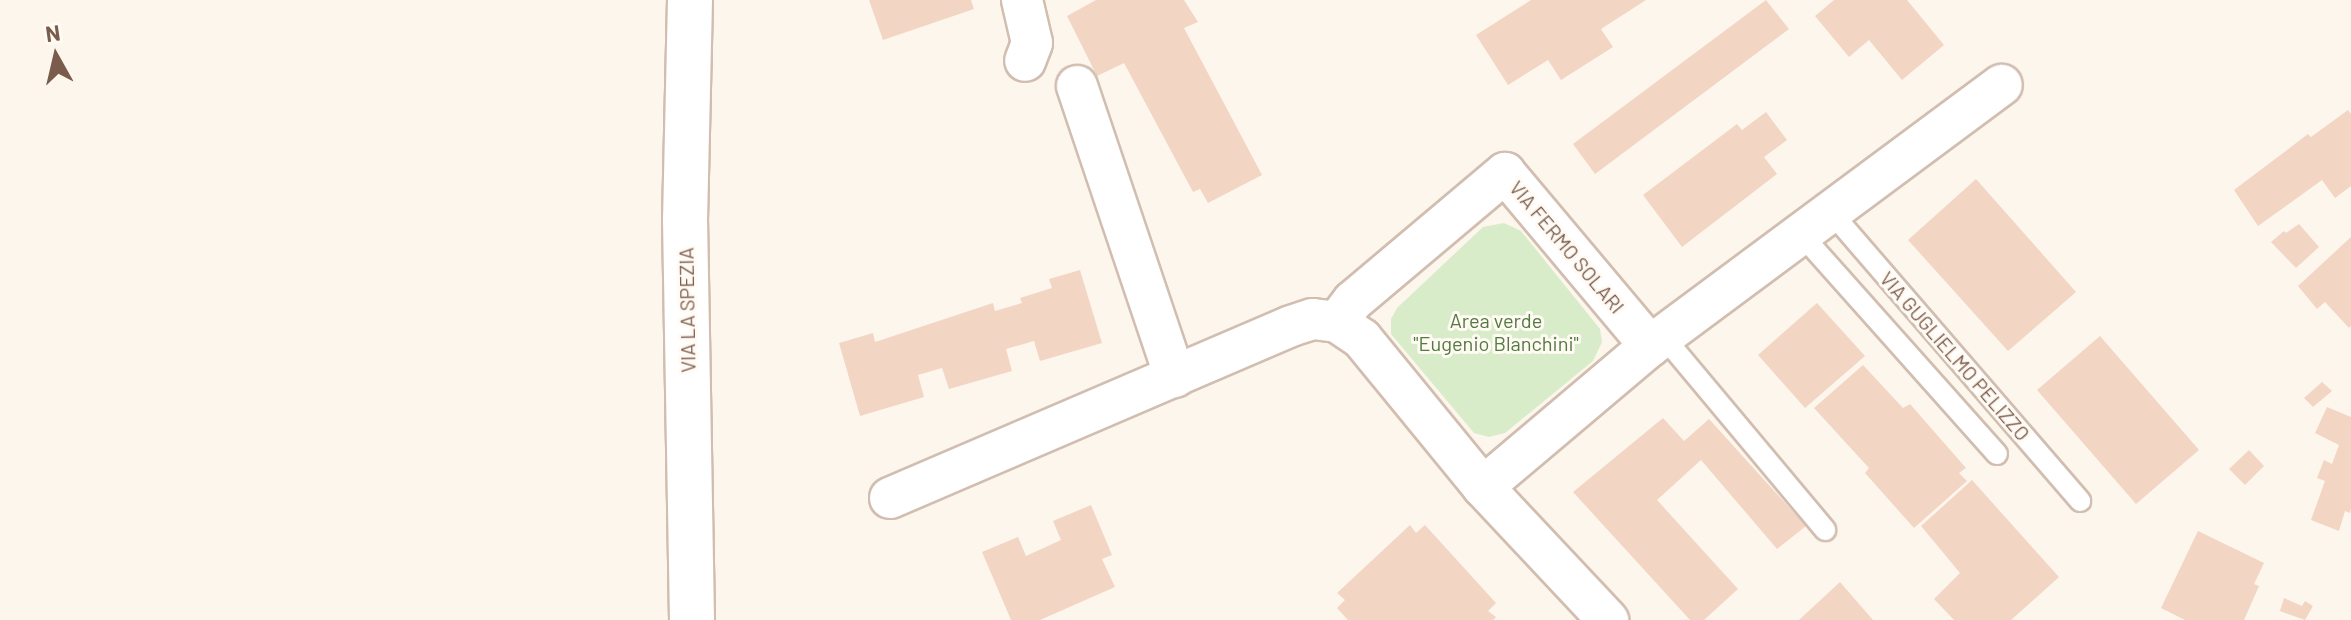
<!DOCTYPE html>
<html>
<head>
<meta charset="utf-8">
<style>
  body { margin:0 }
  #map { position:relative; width:2351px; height:620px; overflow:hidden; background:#fdf6ec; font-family:Barlow,sans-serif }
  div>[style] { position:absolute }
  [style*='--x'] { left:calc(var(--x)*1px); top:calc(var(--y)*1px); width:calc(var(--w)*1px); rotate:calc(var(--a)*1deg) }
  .green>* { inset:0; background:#d8ecc9 }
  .building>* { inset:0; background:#f3d5c3 }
  .roads { filter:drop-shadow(2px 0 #d1beb0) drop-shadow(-2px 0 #d1beb0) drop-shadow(0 2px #d1beb0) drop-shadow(0 -2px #d1beb0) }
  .service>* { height:20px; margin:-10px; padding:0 10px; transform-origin:10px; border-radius:10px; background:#fff }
  .minor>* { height:40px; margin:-20px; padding:0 20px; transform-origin:20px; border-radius:20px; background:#fff }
  .secondary>* { height:44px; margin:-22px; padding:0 22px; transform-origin:22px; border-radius:22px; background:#fff }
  span { translate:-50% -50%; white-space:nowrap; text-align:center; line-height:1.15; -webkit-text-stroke:6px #fffaf3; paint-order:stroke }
  .street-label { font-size:20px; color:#7a5c4d }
  .park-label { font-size:20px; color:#537a41 }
  .north { position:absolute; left:16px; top:16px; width:80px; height:80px; -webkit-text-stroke:6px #fffaf3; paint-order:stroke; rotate:352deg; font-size:22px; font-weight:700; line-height:32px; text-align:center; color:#7a5c4d }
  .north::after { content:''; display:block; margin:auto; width:28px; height:36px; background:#7a5c4d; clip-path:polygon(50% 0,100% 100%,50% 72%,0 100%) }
</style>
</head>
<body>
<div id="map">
  <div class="green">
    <i style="clip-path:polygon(1504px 223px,1521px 231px,1600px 329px,1602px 342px,1593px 361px,1505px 433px,1489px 437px,1474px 433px,1391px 334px,1391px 319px,1397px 308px,1483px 227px)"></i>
  </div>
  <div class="building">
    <i style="clip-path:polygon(869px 0,971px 0,974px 9px,883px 40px)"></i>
    <i style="clip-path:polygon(1096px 0,1184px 0,1198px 22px,1184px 28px,1262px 175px,1208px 203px,1200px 189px,1193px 192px,1124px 63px,1097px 76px,1067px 16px)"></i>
    <i style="clip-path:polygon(1531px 0,1646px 0,1601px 29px,1613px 47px,1561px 80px,1548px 60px,1508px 85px,1476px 35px)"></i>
    <i style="clip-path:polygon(1766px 0,1789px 29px,1595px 174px,1573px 144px)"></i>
    <i style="clip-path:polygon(1834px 0,1907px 0,1944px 45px,1902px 80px,1869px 40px,1849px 57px,1815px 16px)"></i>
    <i style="clip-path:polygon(2348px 110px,2351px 114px,2351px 186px,2335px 198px,2322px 180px,2258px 226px,2234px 190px,2308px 134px,2311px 137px)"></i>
    <i style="clip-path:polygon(1766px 112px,1787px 140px,1764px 157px,1777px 174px,1682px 247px,1643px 195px,1737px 124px,1742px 130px)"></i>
    <i style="clip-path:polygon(1976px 179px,2076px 292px,2008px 351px,1908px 240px)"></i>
    <i style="clip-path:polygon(2299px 224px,2319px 247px,2296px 268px,2271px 242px,2284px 231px,2286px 233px)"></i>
    <i style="clip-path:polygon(2351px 237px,2351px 326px,2349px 328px,2325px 302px,2317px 309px,2298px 286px)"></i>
    <i style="clip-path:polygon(1080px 270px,1102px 343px,1040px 361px,1034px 341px,1006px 349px,1012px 371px,949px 389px,942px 368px,918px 375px,924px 397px,860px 416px,839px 343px,873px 333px,875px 342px,993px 303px,995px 311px,1022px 303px,1020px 298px,1052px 288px,1049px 279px)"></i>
    <i style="clip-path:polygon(1817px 303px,1865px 356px,1805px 408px,1758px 355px)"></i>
    <i style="clip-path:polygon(2100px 336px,2199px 450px,2136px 504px,2037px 390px)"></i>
    <i style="clip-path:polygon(1863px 365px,1903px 408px,1910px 404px,1966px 468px,1959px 473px,1967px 481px,1914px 528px,1865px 473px,1869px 468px,1814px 408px)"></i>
    <i style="clip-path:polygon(2322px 382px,2332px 391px,2313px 407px,2304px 398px)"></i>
    <i style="clip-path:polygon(2327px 407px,2351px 417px,2351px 509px,2350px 513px,2345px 511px,2339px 531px,2311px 520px,2325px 481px,2317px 478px,2324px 460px,2332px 464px,2339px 445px,2315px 433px)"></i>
    <i style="clip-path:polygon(1663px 418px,1684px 441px,1709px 419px,1806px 526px,1777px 549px,1701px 460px,1657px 500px,1738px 589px,1704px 620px,1690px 620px,1573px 492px)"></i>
    <i style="clip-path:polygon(2249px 450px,2264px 466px,2245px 485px,2229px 469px)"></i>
    <i style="clip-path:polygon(1972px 480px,2059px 577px,2011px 620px,1954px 620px,1934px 599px,1960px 573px,1921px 526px)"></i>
    <i style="clip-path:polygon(1091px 505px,1112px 555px,1102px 559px,1115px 587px,1040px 620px,1011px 620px,982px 552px,1018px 537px,1026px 556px,1061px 540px,1053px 521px)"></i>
    <i style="clip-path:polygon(1410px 525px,1416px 533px,1425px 525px,1496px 603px,1488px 611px,1496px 617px,1493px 620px,1348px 620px,1337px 608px,1345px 600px,1337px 593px)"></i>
    <i style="clip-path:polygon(2198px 531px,2264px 563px,2254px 584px,2259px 586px,2244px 620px,2185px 620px,2161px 608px)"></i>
    <i style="clip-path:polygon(1840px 582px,1873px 620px,1799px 620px)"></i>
    <i style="clip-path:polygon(2284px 598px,2302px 606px,2305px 601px,2313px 606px,2305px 620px,2280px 611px)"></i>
  </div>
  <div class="roads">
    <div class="service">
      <i style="--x:1830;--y:211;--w:383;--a:49.2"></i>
      <i style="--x:1800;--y:233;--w:296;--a:48.3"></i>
      <i style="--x:1663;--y:336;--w:253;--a:50.1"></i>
    </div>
    <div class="minor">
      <i style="--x:1022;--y:0;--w:44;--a:76.9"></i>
      <i style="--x:1032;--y:43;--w:19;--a:111"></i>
      <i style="--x:1077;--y:86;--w:307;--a:71.4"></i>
      <i style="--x:1337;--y:322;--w:26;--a:-53"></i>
      <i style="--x:1353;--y:301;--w:199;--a:-40.1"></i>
      <i style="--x:1505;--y:173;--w:226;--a:50"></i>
      <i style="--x:1483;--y:487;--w:219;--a:-40.2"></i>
      <i style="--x:1650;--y:346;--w:438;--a:-36.6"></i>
      <i style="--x:890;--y:498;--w:436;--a:-23.2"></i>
      <i style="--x:1291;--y:326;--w:23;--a:-18"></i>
      <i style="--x:1313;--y:319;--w:24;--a:7"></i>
      <i style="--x:1337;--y:322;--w:30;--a:34"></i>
      <i style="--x:1362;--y:339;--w:191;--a:50.7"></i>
      <i style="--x:1483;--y:487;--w:183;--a:46.8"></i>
    </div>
    <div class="secondary">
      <i style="--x:690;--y:0;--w:219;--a:91.3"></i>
      <i style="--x:685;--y:219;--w:401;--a:89"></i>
    </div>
  </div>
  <div class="street-label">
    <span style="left:1567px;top:247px;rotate:50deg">VIA FERMO SOLARI</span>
    <span style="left:687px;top:310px;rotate:-91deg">VIA LA SPEZIA</span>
    <span style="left:1955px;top:356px;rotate:49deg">VIA GUGLIELMO PELIZZO</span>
  </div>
  <div class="park-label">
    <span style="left:1496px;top:332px">Area verde<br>"Eugenio Blanchini"</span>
  </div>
  <div class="north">N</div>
</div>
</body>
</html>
